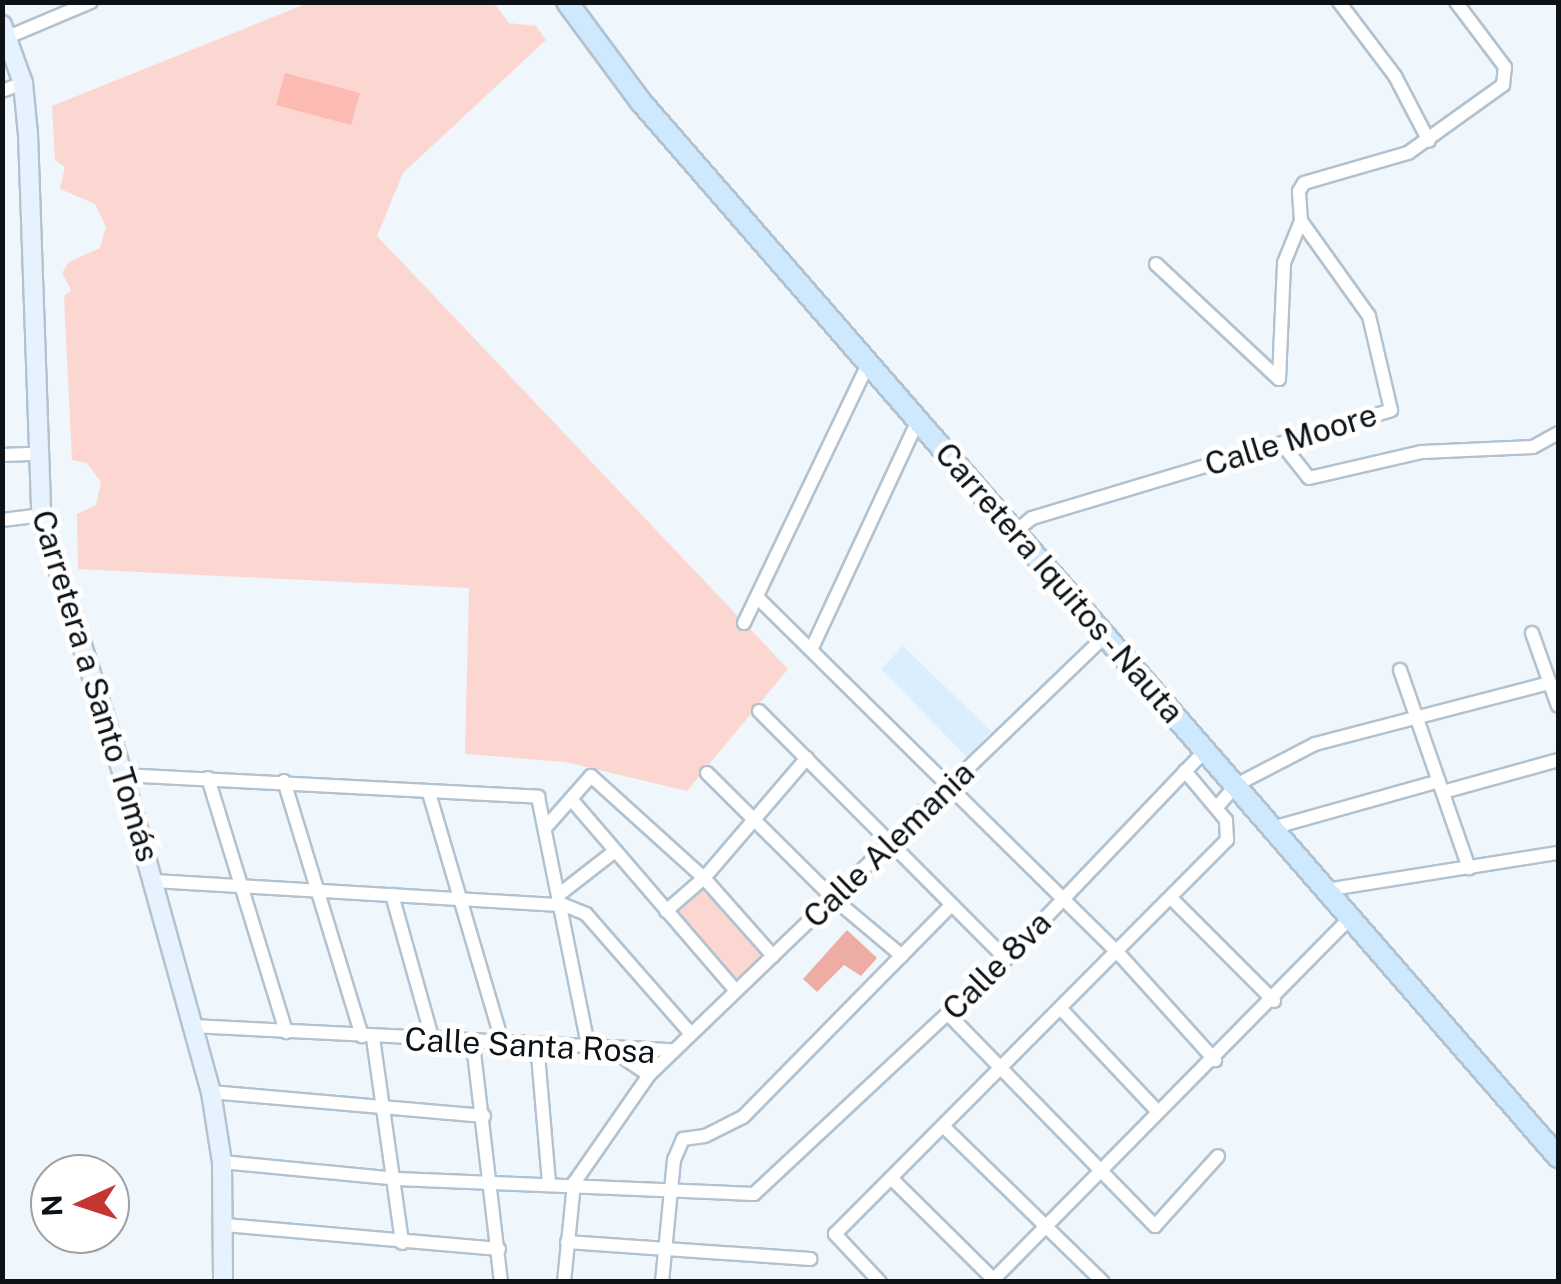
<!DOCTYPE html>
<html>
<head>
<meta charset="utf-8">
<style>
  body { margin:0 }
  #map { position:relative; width:1561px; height:1284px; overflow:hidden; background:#eff6fc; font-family:"Public Sans",sans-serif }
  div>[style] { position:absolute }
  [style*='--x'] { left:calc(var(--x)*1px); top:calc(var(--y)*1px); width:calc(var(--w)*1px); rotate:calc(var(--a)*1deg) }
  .built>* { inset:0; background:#dbeefe }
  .green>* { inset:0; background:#fcd7d2 }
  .forest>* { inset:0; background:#edada4 }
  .water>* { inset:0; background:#fcbbb2 }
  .roads { filter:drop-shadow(2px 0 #b2c2cf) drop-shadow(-2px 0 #b2c2cf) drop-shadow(0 2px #b2c2cf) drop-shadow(0 -2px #b2c2cf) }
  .street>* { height:12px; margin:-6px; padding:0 6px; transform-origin:6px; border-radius:6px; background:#fff }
  .secondary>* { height:18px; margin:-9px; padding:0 9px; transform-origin:9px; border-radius:9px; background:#e6f3ff }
  .primary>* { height:20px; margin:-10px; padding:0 10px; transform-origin:10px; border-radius:10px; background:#cee8fe }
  span { translate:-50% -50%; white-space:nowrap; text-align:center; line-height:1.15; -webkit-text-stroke:10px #fff; paint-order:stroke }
  .street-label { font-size:32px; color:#0c1216 }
  .frame { position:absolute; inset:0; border:5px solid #0c1216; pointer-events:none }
  .north { position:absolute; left:30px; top:1154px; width:100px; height:100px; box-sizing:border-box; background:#fff; border:2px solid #9ea0a2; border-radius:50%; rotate:267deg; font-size:28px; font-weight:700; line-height:40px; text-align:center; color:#0c1216 }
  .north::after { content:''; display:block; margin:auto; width:35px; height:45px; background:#c43631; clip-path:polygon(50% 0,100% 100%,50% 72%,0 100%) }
</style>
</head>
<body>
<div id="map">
  <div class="built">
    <i style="clip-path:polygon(903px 646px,991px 731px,968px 758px,881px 669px)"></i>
  </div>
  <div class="green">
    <i style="clip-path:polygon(308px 3px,494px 3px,509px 23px,536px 26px,546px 40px,403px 173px,377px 236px,788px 669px,687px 791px,565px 762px,465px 754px,469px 588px,78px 569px,77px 514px,96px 505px,101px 482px,87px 463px,72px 460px,64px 296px,71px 290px,62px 273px,69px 262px,100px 248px,106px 227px,95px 204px,60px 189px,65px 167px,55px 160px,52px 106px)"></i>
    <i style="clip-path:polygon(706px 881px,773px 958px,737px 992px,672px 918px)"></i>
  </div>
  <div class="forest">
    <i style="clip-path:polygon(847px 930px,877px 958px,861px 976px,844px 965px,817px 992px,803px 979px)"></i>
  </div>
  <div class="water">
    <i style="clip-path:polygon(285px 73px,360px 93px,351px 125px,276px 105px)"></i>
  </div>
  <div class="roads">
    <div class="street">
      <i style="--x:1339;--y:2;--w:93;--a:52.9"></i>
      <i style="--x:1395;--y:76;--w:73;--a:62.4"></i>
      <i style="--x:8;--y:37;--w:90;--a:-22.9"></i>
      <i style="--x:2;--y:91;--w:22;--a:-21"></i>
      <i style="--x:1156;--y:264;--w:168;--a:43.1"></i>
      <i style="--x:1279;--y:379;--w:116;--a:-87.5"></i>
      <i style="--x:1284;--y:263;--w:45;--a:-68"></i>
      <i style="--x:1282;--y:444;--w:43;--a:51.5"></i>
      <i style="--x:1309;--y:478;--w:116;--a:-13"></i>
      <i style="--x:1422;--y:452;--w:111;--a:-2.6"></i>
      <i style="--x:1533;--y:447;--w:29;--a:-29"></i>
      <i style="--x:2;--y:455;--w:34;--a:-2"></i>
      <i style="--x:2;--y:520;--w:39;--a:-7"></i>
      <i style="--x:1014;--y:533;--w:23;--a:-40"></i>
      <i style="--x:1032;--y:518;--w:375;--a:-16.7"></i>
      <i style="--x:1391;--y:410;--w:97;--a:-103.2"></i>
      <i style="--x:1369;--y:316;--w:117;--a:-125.6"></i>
      <i style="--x:1301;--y:221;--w:30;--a:-94"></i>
      <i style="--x:1299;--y:191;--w:9;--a:-58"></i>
      <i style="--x:1304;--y:183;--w:108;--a:-16.1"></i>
      <i style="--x:1408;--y:153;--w:117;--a:-35.6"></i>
      <i style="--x:1503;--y:85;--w:18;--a:-84"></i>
      <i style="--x:1505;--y:67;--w:81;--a:-127"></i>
      <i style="--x:758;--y:598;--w:508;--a:44.6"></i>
      <i style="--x:1120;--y:955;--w:142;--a:47.9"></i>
      <i style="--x:744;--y:623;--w:285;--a:-64.4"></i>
      <i style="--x:1532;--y:633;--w:77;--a:70.4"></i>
      <i style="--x:811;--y:650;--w:251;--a:-65"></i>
      <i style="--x:1400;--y:670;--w:210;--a:70.8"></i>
      <i style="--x:759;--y:711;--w:350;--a:45.1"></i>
      <i style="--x:707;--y:773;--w:177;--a:44.8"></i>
      <i style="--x:833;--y:898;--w:90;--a:40"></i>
      <i style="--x:123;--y:775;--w:416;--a:3"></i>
      <i style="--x:538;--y:797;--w:254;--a:78.6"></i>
      <i style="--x:208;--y:778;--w:266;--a:72.9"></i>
      <i style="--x:284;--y:781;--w:267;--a:73"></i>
      <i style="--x:1443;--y:792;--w:119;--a:-15.5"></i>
      <i style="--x:429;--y:793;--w:262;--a:73.6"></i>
      <i style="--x:571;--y:799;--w:253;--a:49.3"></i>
      <i style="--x:1217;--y:807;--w:29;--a:-49"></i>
      <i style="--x:1236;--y:785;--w:89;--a:-27.4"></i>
      <i style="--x:1315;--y:744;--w:243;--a:-14.6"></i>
      <i style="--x:546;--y:827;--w:68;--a:-48.6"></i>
      <i style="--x:591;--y:776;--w:152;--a:42.1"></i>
      <i style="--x:704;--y:878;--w:104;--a:48.5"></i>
      <i style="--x:1272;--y:828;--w:173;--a:-15.7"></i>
      <i style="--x:154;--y:881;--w:411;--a:3.4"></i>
      <i style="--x:564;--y:905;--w:24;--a:22"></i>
      <i style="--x:586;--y:914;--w:159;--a:48.8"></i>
      <i style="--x:1326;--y:890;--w:235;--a:-9.1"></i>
      <i style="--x:561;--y:893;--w:68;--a:-37.9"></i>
      <i style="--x:392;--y:895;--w:152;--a:74.3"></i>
      <i style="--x:1173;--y:900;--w:143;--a:45"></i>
      <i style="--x:666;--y:911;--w:50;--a:-41"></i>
      <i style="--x:704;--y:878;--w:158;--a:-49.4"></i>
      <i style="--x:1062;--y:1010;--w:140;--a:46.7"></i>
      <i style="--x:949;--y:1015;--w:295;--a:45.7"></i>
      <i style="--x:1155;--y:1226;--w:94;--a:-48"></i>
      <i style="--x:193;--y:1026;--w:479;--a:2.9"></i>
      <i style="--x:373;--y:1038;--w:207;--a:81.9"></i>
      <i style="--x:537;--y:1043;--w:140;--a:85.1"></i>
      <i style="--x:473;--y:1044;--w:240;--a:83.3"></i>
      <i style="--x:609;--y:1048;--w:48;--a:34"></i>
      <i style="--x:211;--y:1092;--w:274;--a:5"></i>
      <i style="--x:944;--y:1127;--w:222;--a:44.3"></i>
      <i style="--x:222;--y:1162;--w:176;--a:5.5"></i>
      <i style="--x:397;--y:1179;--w:357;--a:2.4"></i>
      <i style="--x:754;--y:1194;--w:345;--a:-43"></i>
      <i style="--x:1006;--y:959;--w:289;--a:-46.3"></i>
      <i style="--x:891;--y:1178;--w:148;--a:44.7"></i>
      <i style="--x:225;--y:1225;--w:275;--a:5"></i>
      <i style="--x:567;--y:1242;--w:244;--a:4"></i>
      <i style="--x:564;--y:1282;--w:100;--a:-84.2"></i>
      <i style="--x:574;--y:1183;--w:131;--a:-55.2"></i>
      <i style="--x:649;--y:1075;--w:633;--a:-43.91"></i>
      <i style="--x:662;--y:1282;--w:123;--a:-84.4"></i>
      <i style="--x:674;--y:1160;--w:23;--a:-67"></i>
      <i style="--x:683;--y:1139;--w:22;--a:-8"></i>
      <i style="--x:705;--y:1136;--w:42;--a:-26.6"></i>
      <i style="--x:743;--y:1117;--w:298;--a:-45.5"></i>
      <i style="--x:880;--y:1282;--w:66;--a:-133.2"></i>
      <i style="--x:835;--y:1234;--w:556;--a:-45.15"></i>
      <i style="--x:1227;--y:840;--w:20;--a:-93"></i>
      <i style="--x:1226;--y:820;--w:64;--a:-129.9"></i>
      <i style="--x:991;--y:1282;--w:513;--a:-45.4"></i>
    </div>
    <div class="secondary">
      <i style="--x:2;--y:25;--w:62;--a:70.1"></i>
      <i style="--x:23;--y:83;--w:51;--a:84.4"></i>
      <i style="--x:28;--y:134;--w:381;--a:88"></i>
      <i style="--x:41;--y:515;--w:273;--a:72.5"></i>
      <i style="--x:123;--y:775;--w:329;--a:74.5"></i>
      <i style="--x:211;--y:1092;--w:71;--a:81.1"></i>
      <i style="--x:222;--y:1162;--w:120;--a:89.5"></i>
    </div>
    <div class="primary">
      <i style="--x:567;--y:2;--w:124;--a:53.5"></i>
      <i style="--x:641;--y:102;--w:1398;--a:49"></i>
    </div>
  </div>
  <div class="street-label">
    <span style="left:1291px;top:440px;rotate:-17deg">Calle Moore</span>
    <span style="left:1059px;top:583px;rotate:49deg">Carretera Iquitos - Nauta</span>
    <span style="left:95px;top:686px;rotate:73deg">Carretera a Santo Tomás</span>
    <span style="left:889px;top:845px;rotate:-44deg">Calle Alemania</span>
    <span style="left:997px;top:966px;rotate:-45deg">Calle 8va</span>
    <span style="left:530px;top:1046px;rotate:3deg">Calle Santa Rosa</span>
  </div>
  <div class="frame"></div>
  <div class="north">N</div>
</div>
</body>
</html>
